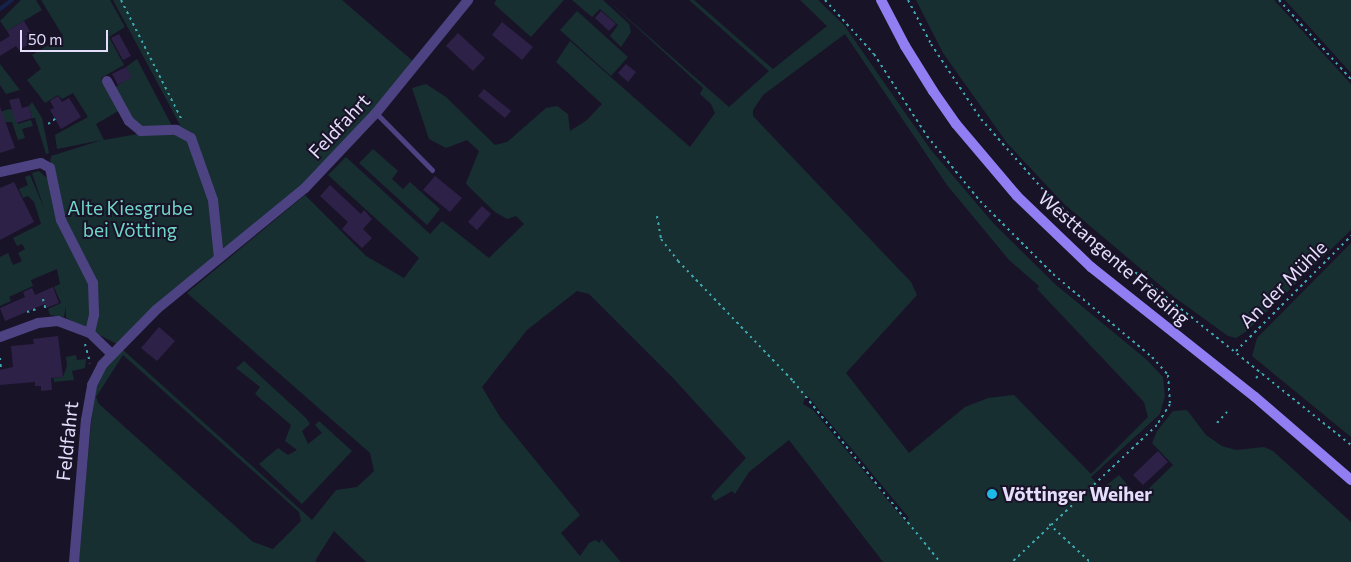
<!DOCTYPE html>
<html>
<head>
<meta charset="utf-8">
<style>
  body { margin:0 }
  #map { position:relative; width:1351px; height:562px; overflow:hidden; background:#191328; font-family:Commissioner,sans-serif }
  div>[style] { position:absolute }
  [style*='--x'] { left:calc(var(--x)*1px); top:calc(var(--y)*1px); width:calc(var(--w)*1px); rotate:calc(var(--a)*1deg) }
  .green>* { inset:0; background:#172f31 }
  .stream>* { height:4px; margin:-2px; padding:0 2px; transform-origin:2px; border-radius:2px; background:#15234a }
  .building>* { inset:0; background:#2e2147 }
  .path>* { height:2px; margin-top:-1px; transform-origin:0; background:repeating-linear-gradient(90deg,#3da8b0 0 2.5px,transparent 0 6.5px) }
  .service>* { height:5px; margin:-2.5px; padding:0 2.5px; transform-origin:2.5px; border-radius:2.5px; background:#4d4382 }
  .minor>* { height:10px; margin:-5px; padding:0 5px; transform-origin:5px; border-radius:5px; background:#4d4382 }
  .secondary>* { height:10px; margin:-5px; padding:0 5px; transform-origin:5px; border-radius:5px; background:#907ef2 }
  .dots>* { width:14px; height:14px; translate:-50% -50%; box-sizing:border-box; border:2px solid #191328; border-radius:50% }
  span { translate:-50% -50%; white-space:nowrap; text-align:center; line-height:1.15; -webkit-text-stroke:4px #191328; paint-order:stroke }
  .street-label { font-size:19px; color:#e5ddfc }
  .park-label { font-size:19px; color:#70d5c9 }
  .poi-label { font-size:19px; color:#e5ddfc; font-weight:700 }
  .left { translate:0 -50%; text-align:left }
  .scale { position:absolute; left:20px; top:30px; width:88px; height:22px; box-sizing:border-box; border:2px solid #e5ddfc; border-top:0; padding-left:6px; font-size:15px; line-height:18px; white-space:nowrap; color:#e5ddfc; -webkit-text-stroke:4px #191328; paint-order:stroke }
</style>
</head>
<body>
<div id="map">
  <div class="green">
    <i style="clip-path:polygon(21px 0,36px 0,42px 10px,7px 31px,0 21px)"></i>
    <i style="clip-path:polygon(41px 0,110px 0,125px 27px,109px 37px,124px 65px,101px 78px,120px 110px,96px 124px,104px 140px,143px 133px,133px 123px,114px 88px,131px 77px,126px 67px,137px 59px,172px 126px,180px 125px,113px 0,342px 0,414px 62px,373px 113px,295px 193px,117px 344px,66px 318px,66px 307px,64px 317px,50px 315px,48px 309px,61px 303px,54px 287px,60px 284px,57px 269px,31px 280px,33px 286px,9px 297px,11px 301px,0 306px,0 257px,8px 253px,13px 265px,22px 261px,18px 253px,25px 249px,22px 244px,17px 246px,13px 238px,41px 224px,34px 202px,28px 196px,23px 198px,19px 189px,28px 185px,25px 177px,30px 175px,44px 208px,32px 173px,39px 171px,48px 179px,51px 156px,102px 140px,57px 149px,55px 135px,88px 117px,73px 93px,62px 99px,58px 95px,45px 103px,27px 80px,41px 69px,32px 55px,63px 36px)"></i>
    <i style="clip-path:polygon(496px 0,564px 0,531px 37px,494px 4px)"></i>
    <i style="clip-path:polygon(572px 0,603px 0,629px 24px,631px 32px,621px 47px,610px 36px,618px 25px,600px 9px,592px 17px)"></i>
    <i style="clip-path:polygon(evenodd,607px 0,729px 107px,769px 71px,689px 0,694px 0,773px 69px,827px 26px,800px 0,818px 0,844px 25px,931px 150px,994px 224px,1055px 284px,1147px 360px,1163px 377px,1165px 396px,1160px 414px,1091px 477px,1102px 489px,1119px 475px,1139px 498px,1173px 465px,1152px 443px,1157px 431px,1173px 411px,1187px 410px,1206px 435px,1222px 446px,1236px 450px,1264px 447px,1273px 451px,1351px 522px,1351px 562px,883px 562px,789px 440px,749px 472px,735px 494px,732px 491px,715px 501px,711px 496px,746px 458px,673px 378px,589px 294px,577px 291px,527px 330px,482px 387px,500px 417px,580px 515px,561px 533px,580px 556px,589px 543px,595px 540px,600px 543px,601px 539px,621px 562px,366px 562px,334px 531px,315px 561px,318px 562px,78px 562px,94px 393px,106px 366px,122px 349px,312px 520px,336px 490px,357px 487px,374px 471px,370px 453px,187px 293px,305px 195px,366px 256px,404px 278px,419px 258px,328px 175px,346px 157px,430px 234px,442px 221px,489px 258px,524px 224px,516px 216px,507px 219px,495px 212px,469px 187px,466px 183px,479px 151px,467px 140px,446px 148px,429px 139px,412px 88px,426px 84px,446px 97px,495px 145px,507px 142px,546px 108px,557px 106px,568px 114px,570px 131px,587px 120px,602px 104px,556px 62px,570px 41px,690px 147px,715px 113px,711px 104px,700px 94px,703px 88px,607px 0,845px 34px,947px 185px,1009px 260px,1039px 286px,1037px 289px,1144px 402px,1148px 417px,1091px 474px,1014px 395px,988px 398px,965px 407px,909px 453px,846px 373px,917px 295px,911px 282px,753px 116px,753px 110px,763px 95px,845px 34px,607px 0,123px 355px,299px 512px,301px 521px,273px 549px,253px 542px,99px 404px,96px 397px,123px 355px,607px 0,806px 394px,909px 518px,906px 522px,813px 410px,803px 404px,806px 394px)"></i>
    <i style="clip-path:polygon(916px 0,1274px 0,1351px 84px,1351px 230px,1247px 331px,1236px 338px,1228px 336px,1174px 297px,1064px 204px,1007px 143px,943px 53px)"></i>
    <i style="clip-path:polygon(1285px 0,1351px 0,1351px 73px)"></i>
    <i style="clip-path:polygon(577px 11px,628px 57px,611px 76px,560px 30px)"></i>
    <i style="clip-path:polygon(0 64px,20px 90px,6px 94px,0 85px)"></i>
    <i style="clip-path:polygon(32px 102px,42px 118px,49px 153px,46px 154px,35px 118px,32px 118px,29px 106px)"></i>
    <i style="clip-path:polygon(9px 109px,14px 110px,18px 124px,31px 120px,33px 126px,22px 129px,25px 138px,18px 140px,12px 122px,0 122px,0 112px)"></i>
    <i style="clip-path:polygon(373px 149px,398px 171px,392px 179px,403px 189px,410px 182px,440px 209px,427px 225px,359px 163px)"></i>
    <i style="clip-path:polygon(1351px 243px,1351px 437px,1252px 356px,1257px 338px)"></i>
    <i style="clip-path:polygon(76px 355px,77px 360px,86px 359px,85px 368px,72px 371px,74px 380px,54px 382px,54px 378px,63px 377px,67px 366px,66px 357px)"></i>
    <i style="clip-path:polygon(244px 361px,306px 418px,310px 424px,302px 431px,308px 444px,322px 433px,315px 425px,319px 421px,352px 451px,302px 504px,259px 464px,278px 448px,288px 455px,297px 450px,285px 441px,291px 425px,255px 394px,260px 387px,236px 368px)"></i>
  </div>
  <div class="stream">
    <i style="--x:0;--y:9;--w:15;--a:-37"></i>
  </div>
  <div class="building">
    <i style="clip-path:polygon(601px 11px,616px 24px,609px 31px,595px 18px)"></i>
    <i style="clip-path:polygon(24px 21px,35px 40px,19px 50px,16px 46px,0 56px,0 42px,10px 36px,7px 31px)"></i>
    <i style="clip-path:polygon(502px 22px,533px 47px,522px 60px,492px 35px)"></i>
    <i style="clip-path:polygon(458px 33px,485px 58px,473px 71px,446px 46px)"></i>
    <i style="clip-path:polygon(119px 34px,131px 56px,123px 60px,111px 38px)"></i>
    <i style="clip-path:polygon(626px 64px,636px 72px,628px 82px,618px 73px)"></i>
    <i style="clip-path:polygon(126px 67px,132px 77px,118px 85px,112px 74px)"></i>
    <i style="clip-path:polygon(484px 89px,511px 111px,505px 118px,478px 96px)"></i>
    <i style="clip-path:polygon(58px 96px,62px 102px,69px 98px,81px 117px,61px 129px,50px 110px,54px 108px,50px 101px)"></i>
    <i style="clip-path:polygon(19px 98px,22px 108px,29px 106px,32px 118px,16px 123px,9px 100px)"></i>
    <i style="clip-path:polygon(0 107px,15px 148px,0 153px)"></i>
    <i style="clip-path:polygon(435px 176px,462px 198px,450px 212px,423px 190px)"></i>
    <i style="clip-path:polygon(14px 182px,34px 222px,0 240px,0 188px)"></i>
    <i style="clip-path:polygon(330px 185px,361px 214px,364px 210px,372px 219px,363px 229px,372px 238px,362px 248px,342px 229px,348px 222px,320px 196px)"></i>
    <i style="clip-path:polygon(482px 206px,491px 214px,477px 230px,468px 222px)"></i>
    <i style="clip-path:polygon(53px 287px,59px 303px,46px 308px,45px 304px,5px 321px,0 308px,25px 297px,23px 292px,32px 288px,35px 295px)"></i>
    <i style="clip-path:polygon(159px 327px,175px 341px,157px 361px,141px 348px)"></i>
    <i style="clip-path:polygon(58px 336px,63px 377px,51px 378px,52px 390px,41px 391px,41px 386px,35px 386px,35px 382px,0 385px,0 370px,13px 367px,11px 346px,34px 344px,33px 339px)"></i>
    <i style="clip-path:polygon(1158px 451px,1168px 462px,1143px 485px,1133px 475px)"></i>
  </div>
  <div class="path">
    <i style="--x:121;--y:0;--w:135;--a:63.1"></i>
    <i style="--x:825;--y:0;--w:73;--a:47.8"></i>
    <i style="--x:874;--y:54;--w:98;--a:57.1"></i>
    <i style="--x:927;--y:136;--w:84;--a:50.8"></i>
    <i style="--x:980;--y:201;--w:103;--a:45"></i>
    <i style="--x:1053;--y:274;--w:129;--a:40"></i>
    <i style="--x:1152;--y:357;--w:24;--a:48"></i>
    <i style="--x:1168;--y:375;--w:29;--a:86"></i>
    <i style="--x:1170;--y:404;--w:25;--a:122"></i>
    <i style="--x:1157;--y:425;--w:199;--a:136.6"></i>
    <i style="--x:908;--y:0;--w:50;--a:62.4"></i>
    <i style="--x:931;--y:44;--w:90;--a:56.3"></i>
    <i style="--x:981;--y:119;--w:100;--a:48.7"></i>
    <i style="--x:1047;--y:194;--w:92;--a:42.4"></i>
    <i style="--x:1115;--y:256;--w:302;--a:38.7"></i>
    <i style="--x:1279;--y:0;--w:107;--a:47.7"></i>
    <i style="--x:48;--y:124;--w:9;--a:-36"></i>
    <i style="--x:657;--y:216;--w:23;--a:80"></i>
    <i style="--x:661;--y:239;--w:28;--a:52"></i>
    <i style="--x:678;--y:261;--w:166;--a:46.2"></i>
    <i style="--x:793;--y:381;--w:233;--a:50.9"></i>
    <i style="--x:43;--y:299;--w:12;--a:76"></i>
    <i style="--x:27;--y:312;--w:9;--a:-18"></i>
    <i style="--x:85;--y:344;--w:20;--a:75"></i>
    <i style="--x:1236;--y:351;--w:163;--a:-45"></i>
    <i style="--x:0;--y:358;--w:12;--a:85"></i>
    <i style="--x:1256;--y:378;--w:7;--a:-45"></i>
    <i style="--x:1217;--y:423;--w:15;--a:-48"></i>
    <i style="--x:1049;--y:524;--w:56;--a:42.8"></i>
  </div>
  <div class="service">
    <i style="--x:376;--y:113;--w:80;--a:45.5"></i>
  </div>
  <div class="minor">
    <i style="--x:107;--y:81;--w:46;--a:61.2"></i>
    <i style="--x:129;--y:121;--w:16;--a:40"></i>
    <i style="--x:141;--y:131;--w:35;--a:-2"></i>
    <i style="--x:176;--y:130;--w:17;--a:28"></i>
    <i style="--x:191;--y:138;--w:66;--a:70.5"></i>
    <i style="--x:213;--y:200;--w:58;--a:84.1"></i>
    <i style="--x:0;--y:172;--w:42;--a:-12.4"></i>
    <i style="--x:41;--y:163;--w:10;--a:29"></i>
    <i style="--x:50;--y:168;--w:53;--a:78.1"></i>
    <i style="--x:61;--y:220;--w:71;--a:63.1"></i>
    <i style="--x:93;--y:283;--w:32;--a:88"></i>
    <i style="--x:94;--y:315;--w:18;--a:103"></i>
    <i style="--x:0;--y:337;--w:40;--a:-20.2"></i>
    <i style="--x:38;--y:323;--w:20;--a:-6"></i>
    <i style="--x:58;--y:321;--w:34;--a:21"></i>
    <i style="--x:90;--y:333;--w:30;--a:44"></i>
    <i style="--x:74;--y:562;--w:143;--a:-85.2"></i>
    <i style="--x:86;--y:420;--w:36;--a:-80"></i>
    <i style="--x:92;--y:385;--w:22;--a:-63"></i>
    <i style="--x:102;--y:365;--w:78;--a:-45.5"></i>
    <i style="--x:157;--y:309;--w:191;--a:-39.3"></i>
    <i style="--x:305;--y:188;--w:103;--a:-46.6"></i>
    <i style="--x:376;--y:113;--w:146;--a:-50.8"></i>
  </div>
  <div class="secondary">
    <i style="--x:881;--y:0;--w:52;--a:62.4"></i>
    <i style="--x:905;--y:46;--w:53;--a:58.1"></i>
    <i style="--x:933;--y:91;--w:40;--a:55.1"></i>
    <i style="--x:956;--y:124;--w:94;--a:49.7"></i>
    <i style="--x:1017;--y:196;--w:103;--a:43.8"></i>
    <i style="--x:1091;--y:267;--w:209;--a:38.4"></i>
    <i style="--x:1255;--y:397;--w:127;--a:40.8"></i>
  </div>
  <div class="dots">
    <i style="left:992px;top:494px;background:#1dbae8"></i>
  </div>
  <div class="street-label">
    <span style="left:339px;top:126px;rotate:-47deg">Feldfahrt</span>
    <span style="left:1114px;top:258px;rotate:41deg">Westtangente Freising</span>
    <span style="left:1283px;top:284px;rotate:-45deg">An der Mühle</span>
    <span style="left:67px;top:441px;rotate:-84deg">Feldfahrt</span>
  </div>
  <div class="park-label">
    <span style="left:130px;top:219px">Alte Kiesgrube<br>bei Vötting</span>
  </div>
  <div class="poi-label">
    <span class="left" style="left:1002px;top:494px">Vöttinger Weiher</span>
  </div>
  <div class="scale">50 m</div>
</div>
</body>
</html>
